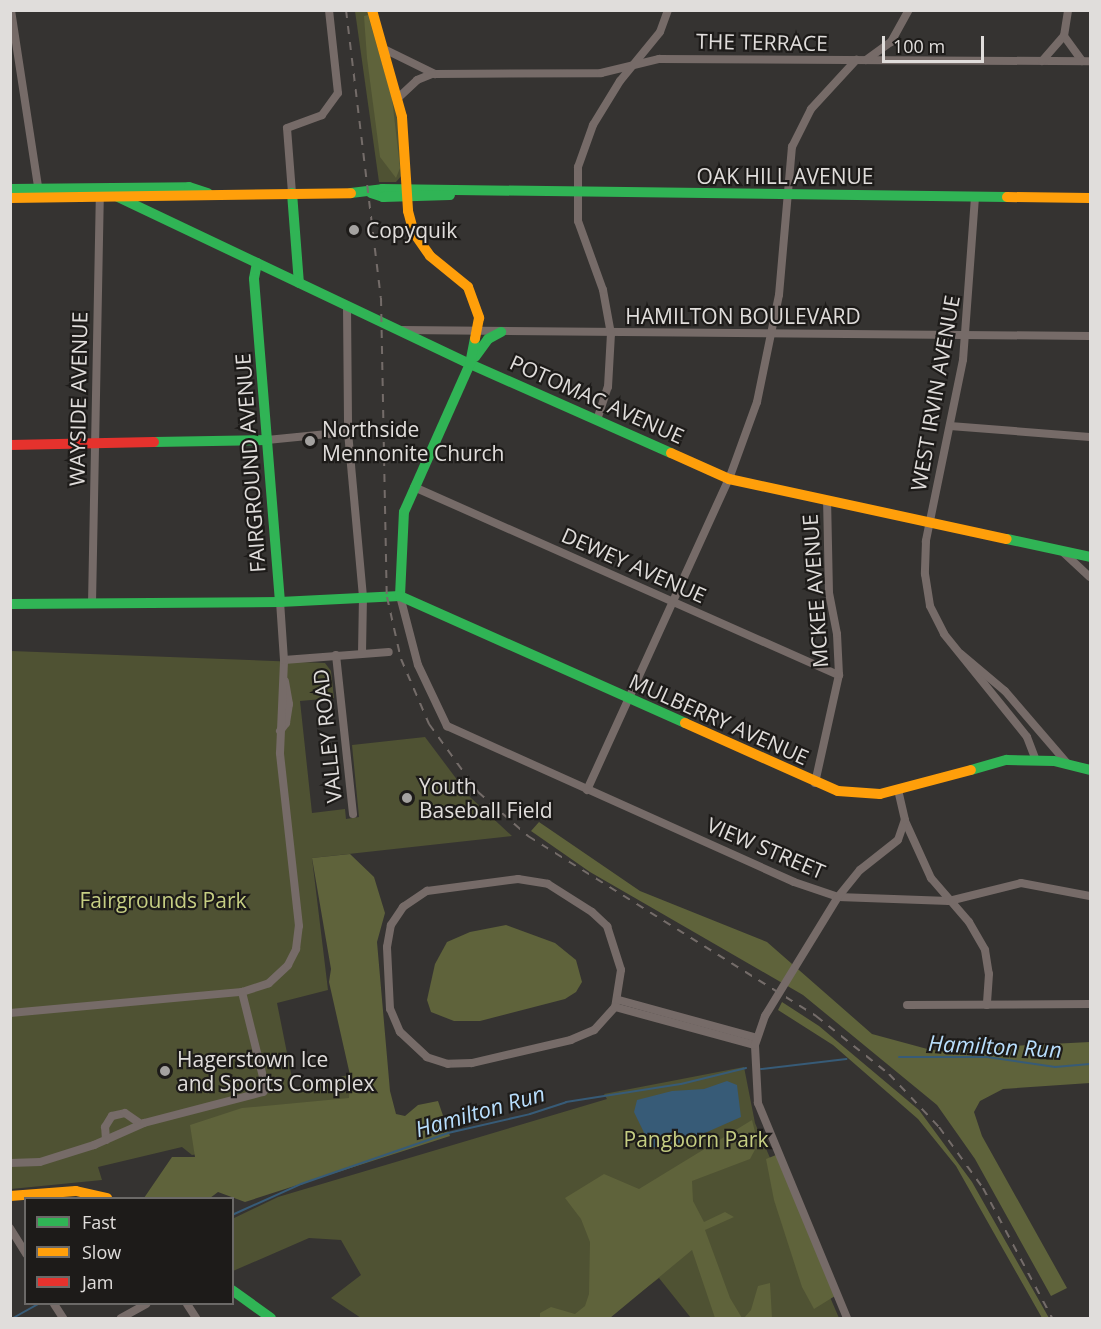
<!DOCTYPE html>
<html>
<head>
<meta charset="utf-8">
<style>
  body { margin:0 }
  #map { position:relative; width:1101px; height:1329px; overflow:hidden; background:#353331; font-family:"Open Sans",sans-serif }
  div>[style] { position:absolute }
  [style*='--x'] { left:calc(var(--x)*1px); top:calc(var(--y)*1px); width:calc(var(--w)*1px); rotate:calc(var(--a)*1deg) }
  .green>* { inset:0; background:#4f5233 }
  .forest>* { inset:0; background:#5f633b }
  .water>* { inset:0; background:#375b77 }
  .stream>* { height:2px; margin:-1px; padding:0 1px; transform-origin:1px; border-radius:1px; background:#375b77 }
  .street>* { height:8px; margin:-4px; padding:0 4px; transform-origin:4px; border-radius:4px; background:#766b68 }
  .fast>* { height:10px; margin:-5px; padding:0 5px; transform-origin:5px; border-radius:5px; background:#30b455 }
  .slow>* { height:10px; margin:-5px; padding:0 5px; transform-origin:5px; border-radius:5px; background:#ff9f0a }
  .jam>* { height:10px; margin:-5px; padding:0 5px; transform-origin:5px; border-radius:5px; background:#e5322d }
  .rail>* { height:2px; margin-top:-1px; transform-origin:0; background:repeating-linear-gradient(90deg,#746c69 0 8px,transparent 0 16px) }
  .dots>* { width:16px; height:16px; translate:-50% -50%; box-sizing:border-box; border:3px solid #1d1b19; border-radius:50% }
  span { translate:-50% -50%; white-space:nowrap; text-align:center; line-height:1.15; -webkit-text-stroke:4.5px #1d1b19; paint-order:stroke }
  .street-label { font-size:21px; color:#e0dddb }
  .poi-label { font-size:21px; color:#e0dddb }
  .left { translate:0 -50%; text-align:left }
  .park-label { font-size:21px; color:#c6ce83 }
  .water-label { font-size:22px; color:#b8defd; font-style:italic }
  .frame { position:absolute; inset:0; border:12px solid #e0dddb; pointer-events:none }
  .legend { position:absolute; left:24px; top:1197px; width:210px; height:108px; box-sizing:border-box; background:#1d1b19; border:2px solid #6b6967; margin:0; padding:8px 10px; list-style:none; font-size:18px; color:#e0dddb }
  .legend li { display:flex; align-items:center; gap:12px; height:30px }
  .legend b { width:30px; border:2px solid #6b6967 }
  .scale { position:absolute; left:882px; top:36px; width:102px; height:27px; box-sizing:border-box; border:3px solid #e0dddb; border-top:0; padding-left:8px; font-size:18px; line-height:21px; white-space:nowrap; color:#e0dddb; -webkit-text-stroke:4px #1d1b19; paint-order:stroke }
</style>
</head>
<body>
<div id="map">
  <div class="green">
    <i style="clip-path:polygon(355px 11px,368px 11px,397px 110px,403px 174px,396px 182px,379px 182px)"></i>
    <i style="clip-path:polygon(11px 651px,325px 663px,331px 671px,334px 698px,300px 701px,312px 813px,345px 809px,346px 819px,359px 817px,352px 745px,425px 737px,470px 797px,512px 836px,312px 858px,328px 990px,277px 1003px,294px 1088px,365px 1071px,377px 1129px,192px 1155px,182px 1147px,98px 1167px,102px 1180px,11px 1189px)"></i>
    <i style="clip-path:polygon(744px 1067px,755px 1123px,839px 1318px,691px 1318px,659px 1278px,607px 1318px,361px 1318px,331px 1298px,361px 1275px,341px 1240px,309px 1238px,233px 1271px,232px 1219px,278px 1197px,607px 1099px,604px 1094px)"></i>
  </div>
  <div class="forest">
    <i style="clip-path:polygon(368px 15px,392px 98px,400px 168px,396px 178px,380px 157px,367px 58px,364px 16px)"></i>
    <i style="clip-path:polygon(539px 822px,640px 891px,767px 942px,872px 1034px,931px 1050px,1090px 1042px,1090px 1083px,1003px 1089px,980px 1101px,974px 1112px,982px 1136px,1067px 1288px,1051px 1296px,975px 1159px,937px 1105px,803px 995px,590px 872px,531px 831px)"></i>
    <i style="clip-path:polygon(350px 854px,374px 877px,385px 913px,377px 942px,390px 1091px,396px 1114px,405px 1116px,418px 1105px,438px 1101px,450px 1136px,245px 1202px,218px 1192px,210px 1198px,144px 1198px,172px 1157px,195px 1157px,190px 1125px,242px 1108px,349px 1098px,350px 1075px,329px 982px,331px 969px,312px 858px)"></i>
    <i style="clip-path:polygon(506px 925px,555px 943px,576px 960px,582px 982px,576px 992px,565px 999px,480px 1021px,454px 1021px,431px 1012px,427px 1000px,435px 964px,447px 942px,470px 932px)"></i>
    <i style="clip-path:polygon(782px 1002px,819px 1026px,919px 1110px,972px 1182px,1049px 1318px,1042px 1318px,956px 1166px,918px 1119px,833px 1045px,778px 1010px)"></i>
    <i style="clip-path:polygon(752px 1120px,758px 1144px,750px 1159px,692px 1181px,693px 1201px,704px 1222px,725px 1212px,734px 1217px,705px 1230px,730px 1298px,742px 1318px,715px 1318px,692px 1250px,610px 1318px,540px 1318px,540px 1313px,551px 1307px,575px 1314px,585px 1306px,589px 1294px,590px 1242px,581px 1219px,565px 1198px,604px 1174px,639px 1189px)"></i>
    <i style="clip-path:polygon(776px 1155px,835px 1296px,814px 1309px,802px 1287px,774px 1200px,766px 1159px)"></i>
    <i style="clip-path:polygon(770px 1283px,772px 1318px,744px 1318px,751px 1310px,758px 1286px)"></i>
  </div>
  <div class="water">
    <i style="clip-path:polygon(727px 1081px,737px 1085px,741px 1117px,671px 1148px,651px 1147px,634px 1112px,637px 1100px,672px 1091px,704px 1089px)"></i>
  </div>
  <div class="stream">
    <i style="--x:899;--y:1057;--w:88;--a:0"></i>
    <i style="--x:987;--y:1057;--w:69;--a:8.4"></i>
    <i style="--x:1055;--y:1067;--w:35;--a:-5"></i>
    <i style="--x:761;--y:1069;--w:86;--a:-6.7"></i>
    <i style="--x:232;--y:1215;--w:76;--a:-24.2"></i>
    <i style="--x:301;--y:1184;--w:156;--a:-19.1"></i>
    <i style="--x:448;--y:1133;--w:84;--a:-13"></i>
    <i style="--x:530;--y:1114;--w:38;--a:-18"></i>
    <i style="--x:566;--y:1102;--w:116;--a:-8.9"></i>
    <i style="--x:681;--y:1084;--w:67;--a:-13.8"></i>
    <i style="--x:13;--y:1318;--w:29;--a:-29"></i>
  </div>
  <div class="street">
    <i style="--x:11;--y:10;--w:179;--a:81.3"></i>
    <i style="--x:1064;--y:36;--w:31;--a:54"></i>
    <i style="--x:384;--y:49;--w:57;--a:26.1"></i>
    <i style="--x:435;--y:74;--w:166;--a:-0.3"></i>
    <i style="--x:601;--y:73;--w:60;--a:-13.6"></i>
    <i style="--x:659;--y:59;--w:431;--a:0.3"></i>
    <i style="--x:866;--y:60;--w:31;--a:-36"></i>
    <i style="--x:891;--y:42;--w:37;--a:-61"></i>
    <i style="--x:1042;--y:61;--w:33;--a:-49"></i>
    <i style="--x:1064;--y:36;--w:26;--a:-81"></i>
    <i style="--x:398;--y:98;--w:26;--a:-43"></i>
    <i style="--x:417;--y:80;--w:16;--a:-22"></i>
    <i style="--x:292;--y:193;--w:65;--a:-94.4"></i>
    <i style="--x:287;--y:128;--w:37;--a:-20"></i>
    <i style="--x:322;--y:115;--w:27;--a:-54"></i>
    <i style="--x:338;--y:93;--w:83;--a:-96.2"></i>
    <i style="--x:975;--y:197;--w:163;--a:94.2"></i>
    <i style="--x:963;--y:360;--w:185;--a:101.6"></i>
    <i style="--x:926;--y:541;--w:33;--a:92"></i>
    <i style="--x:925;--y:574;--w:32;--a:81"></i>
    <i style="--x:930;--y:606;--w:31;--a:63"></i>
    <i style="--x:944;--y:634;--w:132;--a:51.1"></i>
    <i style="--x:1027;--y:737;--w:25;--a:69"></i>
    <i style="--x:347;--y:306;--w:126;--a:89.5"></i>
    <i style="--x:348;--y:432;--w:165;--a:84.8"></i>
    <i style="--x:363;--y:596;--w:57;--a:91"></i>
    <i style="--x:402;--y:330;--w:688;--a:0.5"></i>
    <i style="--x:597;--y:420;--w:35;--a:-72"></i>
    <i style="--x:608;--y:387;--w:53;--a:-86.8"></i>
    <i style="--x:611;--y:334;--w:45;--a:-100.3"></i>
    <i style="--x:603;--y:290;--w:73;--a:-109.9"></i>
    <i style="--x:578;--y:221;--w:54;--a:-90"></i>
    <i style="--x:578;--y:167;--w:45;--a:-70.3"></i>
    <i style="--x:593;--y:125;--w:52;--a:-58.5"></i>
    <i style="--x:620;--y:81;--w:63;--a:-50.8"></i>
    <i style="--x:660;--y:32;--w:23;--a:-70"></i>
    <i style="--x:950;--y:426;--w:140;--a:4.5"></i>
    <i style="--x:267;--y:440;--w:81;--a:-5.6"></i>
    <i style="--x:414;--y:487;--w:465;--a:23.9"></i>
    <i style="--x:1064;--y:553;--w:35;--a:43"></i>
    <i style="--x:400;--y:596;--w:71;--a:75.4"></i>
    <i style="--x:418;--y:665;--w:68;--a:64.6"></i>
    <i style="--x:447;--y:726;--w:380;--a:24.2"></i>
    <i style="--x:794;--y:882;--w:46;--a:18.8"></i>
    <i style="--x:838;--y:897;--w:111;--a:2.1"></i>
    <i style="--x:949;--y:901;--w:74;--a:-14"></i>
    <i style="--x:1021;--y:883;--w:70;--a:10.7"></i>
    <i style="--x:92;--y:604;--w:408;--a:-88.9"></i>
    <i style="--x:961;--y:654;--w:57;--a:40.1"></i>
    <i style="--x:1005;--y:691;--w:95;--a:49.3"></i>
    <i style="--x:336;--y:655;--w:160;--a:83.9"></i>
    <i style="--x:284;--y:660;--w:105;--a:-4.4"></i>
    <i style="--x:280;--y:731;--w:10;--a:-53"></i>
    <i style="--x:286;--y:723;--w:19;--a:-81"></i>
    <i style="--x:289;--y:704;--w:23;--a:-100"></i>
    <i style="--x:815;--y:783;--w:111;--a:-77.5"></i>
    <i style="--x:839;--y:675;--w:41;--a:-92.8"></i>
    <i style="--x:837;--y:634;--w:42;--a:-101"></i>
    <i style="--x:829;--y:593;--w:92;--a:-91.2"></i>
    <i style="--x:587;--y:790;--w:342;--a:-65.5"></i>
    <i style="--x:729;--y:479;--w:82;--a:-70"></i>
    <i style="--x:757;--y:402;--w:109;--a:-78.4"></i>
    <i style="--x:779;--y:295;--w:149;--a:-85"></i>
    <i style="--x:792;--y:147;--w:42;--a:-63.4"></i>
    <i style="--x:811;--y:109;--w:67;--a:-47.4"></i>
    <i style="--x:905;--y:821;--w:63;--a:65.5"></i>
    <i style="--x:931;--y:878;--w:58;--a:49.2"></i>
    <i style="--x:969;--y:922;--w:32;--a:60"></i>
    <i style="--x:985;--y:950;--w:24;--a:81"></i>
    <i style="--x:989;--y:974;--w:31;--a:94"></i>
    <i style="--x:518;--y:879;--w:30;--a:9"></i>
    <i style="--x:548;--y:884;--w:52;--a:32.5"></i>
    <i style="--x:592;--y:912;--w:21;--a:43"></i>
    <i style="--x:607;--y:926;--w:46;--a:72.3"></i>
    <i style="--x:621;--y:970;--w:37;--a:99"></i>
    <i style="--x:615;--y:1007;--w:31;--a:132"></i>
    <i style="--x:594;--y:1030;--w:25;--a:157"></i>
    <i style="--x:571;--y:1040;--w:102;--a:166.9"></i>
    <i style="--x:472;--y:1063;--w:24;--a:178"></i>
    <i style="--x:448;--y:1064;--w:22;--a:-162"></i>
    <i style="--x:427;--y:1057;--w:37;--a:-137"></i>
    <i style="--x:400;--y:1032;--w:25;--a:-113"></i>
    <i style="--x:390;--y:1009;--w:62;--a:-92.8"></i>
    <i style="--x:387;--y:947;--w:22;--a:-80"></i>
    <i style="--x:391;--y:925;--w:22;--a:-56"></i>
    <i style="--x:403;--y:907;--w:29;--a:-34"></i>
    <i style="--x:427;--y:891;--w:92;--a:-7.5"></i>
    <i style="--x:619;--y:1000;--w:143;--a:15.4"></i>
    <i style="--x:907;--y:1005;--w:183;--a:-0.3"></i>
    <i style="--x:615;--y:1007;--w:145;--a:15.2"></i>
    <i style="--x:10;--y:1013;--w:233;--a:-5.2"></i>
    <i style="--x:242;--y:992;--w:28;--a:-18"></i>
    <i style="--x:269;--y:983;--w:26;--a:-43"></i>
    <i style="--x:288;--y:965;--w:18;--a:-63"></i>
    <i style="--x:296;--y:949;--w:23;--a:-83"></i>
    <i style="--x:299;--y:926;--w:174;--a:-96.3"></i>
    <i style="--x:280;--y:753;--w:93;--a:-87.5"></i>
    <i style="--x:284;--y:660;--w:58;--a:-93.9"></i>
    <i style="--x:106;--y:1140;--w:13;--a:-94"></i>
    <i style="--x:105;--y:1127;--w:13;--a:-58"></i>
    <i style="--x:112;--y:1116;--w:13;--a:-13"></i>
    <i style="--x:125;--y:1113;--w:19;--a:35"></i>
    <i style="--x:10;--y:1163;--w:30;--a:-2"></i>
    <i style="--x:40;--y:1162;--w:57;--a:-17.5"></i>
    <i style="--x:94;--y:1145;--w:55;--a:-23.7"></i>
    <i style="--x:144;--y:1123;--w:123;--a:-14.6"></i>
    <i style="--x:263;--y:1092;--w:4;--a:-45"></i>
    <i style="--x:266;--y:1089;--w:100;--a:-103.9"></i>
    <i style="--x:10;--y:1228;--w:31;--a:58"></i>
    <i style="--x:54;--y:1304;--w:17;--a:57"></i>
    <i style="--x:187;--y:1304;--w:17;--a:57"></i>
    <i style="--x:121;--y:1318;--w:29;--a:-29"></i>
    <i style="--x:847;--y:1318;--w:233;--a:-112.5"></i>
    <i style="--x:758;--y:1103;--w:58;--a:-93"></i>
    <i style="--x:755;--y:1045;--w:31;--a:-71"></i>
    <i style="--x:765;--y:1016;--w:140;--a:-58.5"></i>
    <i style="--x:838;--y:897;--w:35;--a:-51"></i>
    <i style="--x:860;--y:870;--w:48;--a:-38.3"></i>
    <i style="--x:898;--y:840;--w:21;--a:-71"></i>
    <i style="--x:905;--y:820;--w:31;--a:-103"></i>
  </div>
  <div class="fast">
    <i style="--x:10;--y:189;--w:179;--a:-0.6"></i>
    <i style="--x:189;--y:187;--w:20;--a:18"></i>
    <i style="--x:292;--y:193;--w:90;--a:85.6"></i>
    <i style="--x:351;--y:193;--w:31;--a:-7"></i>
    <i style="--x:382;--y:189;--w:625;--a:0.73"></i>
    <i style="--x:371;--y:193;--w:13;--a:18"></i>
    <i style="--x:383;--y:197;--w:67;--a:-1.7"></i>
    <i style="--x:118;--y:197;--w:390;--a:25.4"></i>
    <i style="--x:470;--y:364;--w:220;--a:23.9"></i>
    <i style="--x:257;--y:263;--w:16;--a:101"></i>
    <i style="--x:254;--y:279;--w:324;--a:85.4"></i>
    <i style="--x:475;--y:357;--w:22;--a:-54"></i>
    <i style="--x:488;--y:339;--w:15;--a:-28"></i>
    <i style="--x:154;--y:442;--w:113;--a:-1"></i>
    <i style="--x:1007;--y:539;--w:85;--a:12.2"></i>
    <i style="--x:400;--y:596;--w:84;--a:-87.3"></i>
    <i style="--x:404;--y:512;--w:162;--a:-66"></i>
    <i style="--x:470;--y:364;--w:25;--a:-79"></i>
    <i style="--x:10;--y:604;--w:270;--a:-0.4"></i>
    <i style="--x:280;--y:602;--w:120;--a:-2.9"></i>
    <i style="--x:400;--y:596;--w:312;--a:24"></i>
    <i style="--x:971;--y:770;--w:37;--a:-16"></i>
    <i style="--x:1007;--y:760;--w:47;--a:1.2"></i>
    <i style="--x:1054;--y:761;--w:37;--a:14"></i>
    <i style="--x:232;--y:1290;--w:48;--a:35.7"></i>
  </div>
  <div class="slow">
    <i style="--x:372;--y:10;--w:111;--a:74.3"></i>
    <i style="--x:402;--y:117;--w:94;--a:86.3"></i>
    <i style="--x:408;--y:211;--w:23;--a:75"></i>
    <i style="--x:414;--y:233;--w:28;--a:55"></i>
    <i style="--x:430;--y:256;--w:49;--a:39.2"></i>
    <i style="--x:468;--y:287;--w:33;--a:70"></i>
    <i style="--x:479;--y:318;--w:21;--a:101"></i>
    <i style="--x:1007;--y:197;--w:83;--a:0.7"></i>
    <i style="--x:10;--y:198;--w:341;--a:-0.8"></i>
    <i style="--x:671;--y:453;--w:64;--a:24.1"></i>
    <i style="--x:729;--y:479;--w:284;--a:12.2"></i>
    <i style="--x:685;--y:723;--w:167;--a:24"></i>
    <i style="--x:838;--y:791;--w:42;--a:4.1"></i>
    <i style="--x:880;--y:794;--w:94;--a:-14.8"></i>
    <i style="--x:10;--y:1196;--w:66;--a:-4.3"></i>
    <i style="--x:76;--y:1191;--w:32;--a:13"></i>
  </div>
  <div class="jam">
    <i style="--x:10;--y:445;--w:144;--a:-1.2"></i>
  </div>
  <div class="rail">
    <i style="--x:346;--y:10;--w:290;--a:83.1"></i>
    <i style="--x:381;--y:298;--w:299;--a:88.9"></i>
    <i style="--x:387;--y:597;--w:64;--a:77.3"></i>
    <i style="--x:401;--y:659;--w:71;--a:66.7"></i>
    <i style="--x:429;--y:724;--w:84;--a:54.2"></i>
    <i style="--x:478;--y:792;--w:67;--a:41.3"></i>
    <i style="--x:528;--y:836;--w:340;--a:32"></i>
    <i style="--x:816;--y:1016;--w:93;--a:38.5"></i>
    <i style="--x:889;--y:1074;--w:73;--a:46.7"></i>
    <i style="--x:939;--y:1127;--w:75;--a:54.2"></i>
    <i style="--x:983;--y:1188;--w:147;--a:62"></i>
  </div>
  <div class="dots">
    <i style="left:354px;top:230px;background:#a4a2a0"></i>
    <i style="left:310px;top:441px;background:#a4a2a0"></i>
    <i style="left:407px;top:798px;background:#a4a2a0"></i>
    <i style="left:165px;top:1071px;background:#a4a2a0"></i>
  </div>
  <div class="street-label">
    <span style="left:762px;top:42px;rotate:1deg">THE TERRACE</span>
    <span style="left:785px;top:176px">OAK HILL AVENUE</span>
    <span style="left:743px;top:316px">HAMILTON BOULEVARD</span>
    <span style="left:935px;top:393px;rotate:-80deg">WEST IRVIN AVENUE</span>
    <span style="left:78px;top:399px;rotate:-89deg">WAYSIDE AVENUE</span>
    <span style="left:597px;top:399px;rotate:24deg">POTOMAC AVENUE</span>
    <span style="left:250px;top:463px;rotate:-94deg">FAIRGROUND AVENUE</span>
    <span style="left:634px;top:565px;rotate:24deg">DEWEY AVENUE</span>
    <span style="left:815px;top:591px;rotate:-94deg">MCKEE AVENUE</span>
    <span style="left:719px;top:719px;rotate:24deg">MULBERRY AVENUE</span>
    <span style="left:327px;top:736px;rotate:-96deg">VALLEY ROAD</span>
    <span style="left:766px;top:848px;rotate:23deg">VIEW STREET</span>
  </div>
  <div class="poi-label">
    <span class="left" style="left:366px;top:230px">Copyquik</span>
    <span class="left" style="left:322px;top:441px">Northside<br>Mennonite Church</span>
    <span class="left" style="left:419px;top:798px">Youth<br>Baseball Field</span>
    <span class="left" style="left:177px;top:1071px">Hagerstown Ice<br>and Sports Complex</span>
  </div>
  <div class="park-label">
    <span style="left:163px;top:900px">Fairgrounds Park</span>
    <span style="left:696px;top:1139px">Pangborn Park</span>
  </div>
  <div class="water-label">
    <span style="left:995px;top:1046px;rotate:3deg">Hamilton Run</span>
    <span style="left:480px;top:1111px;rotate:-16deg">Hamilton Run</span>
  </div>
  <div class="frame"></div>
  <ul class="legend">
  <li><b style="height:8px;background:#30b455"></b>Fast</li>
  <li><b style="height:8px;background:#ff9f0a"></b>Slow</li>
  <li><b style="height:8px;background:#e5322d"></b>Jam</li>
  </ul>
  <div class="scale">100 m</div>
</div>
</body>
</html>
